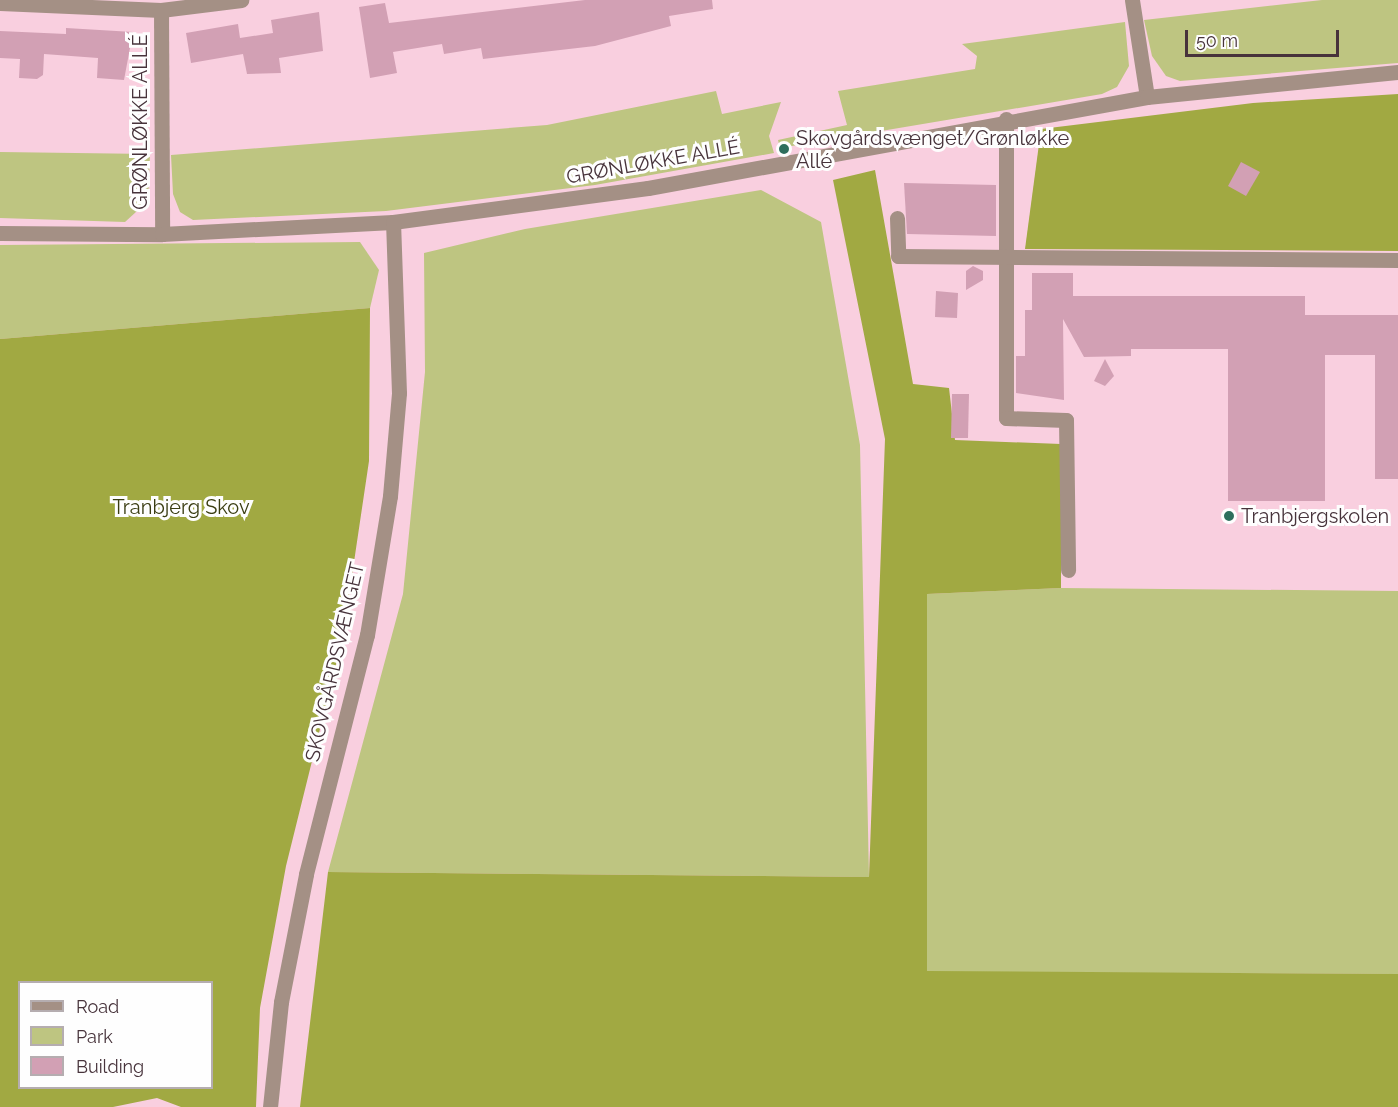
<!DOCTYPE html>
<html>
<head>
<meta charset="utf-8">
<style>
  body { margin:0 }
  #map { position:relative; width:1398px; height:1107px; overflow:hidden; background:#f9cfdf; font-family:Raleway,sans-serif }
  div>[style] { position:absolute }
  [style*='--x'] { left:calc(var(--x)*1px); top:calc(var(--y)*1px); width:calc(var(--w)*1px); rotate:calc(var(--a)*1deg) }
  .green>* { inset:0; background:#bec581 }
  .forest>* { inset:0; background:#a1a942 }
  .building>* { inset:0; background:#d2a0b4 }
  .minor>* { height:15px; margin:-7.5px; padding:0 7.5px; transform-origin:7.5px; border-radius:7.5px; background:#a49085 }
  .dots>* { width:16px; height:16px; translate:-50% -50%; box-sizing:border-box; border:3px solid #fefefe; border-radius:50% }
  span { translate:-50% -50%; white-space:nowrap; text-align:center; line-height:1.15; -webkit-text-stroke:6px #fefefe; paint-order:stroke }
  .street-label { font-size:20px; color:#47333b }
  .poi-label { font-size:20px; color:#47333b }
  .left { translate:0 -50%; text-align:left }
  .park-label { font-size:20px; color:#3a3d12 }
  .legend { position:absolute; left:18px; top:981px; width:195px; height:108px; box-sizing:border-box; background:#fefefe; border:2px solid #b5adb0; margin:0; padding:8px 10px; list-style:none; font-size:18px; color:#47333b }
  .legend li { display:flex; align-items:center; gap:12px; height:30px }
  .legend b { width:30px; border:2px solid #b5adb0 }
  .scale { position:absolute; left:1185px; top:30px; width:154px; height:27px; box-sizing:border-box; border:3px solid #47333b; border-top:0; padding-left:8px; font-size:18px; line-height:21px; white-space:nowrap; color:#47333b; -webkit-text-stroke:4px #fefefe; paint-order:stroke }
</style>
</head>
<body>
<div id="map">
  <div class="green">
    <i style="clip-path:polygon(1322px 0,1398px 0,1398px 63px,1180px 81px,1166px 76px,1152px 56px,1144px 20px)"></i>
    <i style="clip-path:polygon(1125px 22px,1129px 66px,1117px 87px,1102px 94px,780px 148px,778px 140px,847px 125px,838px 91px,975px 69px,977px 56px,962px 44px)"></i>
    <i style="clip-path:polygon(716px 91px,722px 114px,781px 102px,769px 136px,774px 153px,595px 185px,386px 211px,193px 220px,180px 212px,173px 194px,171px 155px,547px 125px)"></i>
    <i style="clip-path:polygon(0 152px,150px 154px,148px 201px,125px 222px,0 218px)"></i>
    <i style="clip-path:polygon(761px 190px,821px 222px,860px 445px,869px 877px,328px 872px,403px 594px,425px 372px,424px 253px,525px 229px)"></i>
    <i style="clip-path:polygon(360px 242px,379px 270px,370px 308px,0 339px,0 245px)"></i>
    <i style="clip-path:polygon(1061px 588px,1398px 591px,1398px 974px,927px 972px,927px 594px)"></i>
  </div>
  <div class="forest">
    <i style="clip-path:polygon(1398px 94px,1398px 251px,1025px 249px,1041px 129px,1253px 103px)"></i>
    <i style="clip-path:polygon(875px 170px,913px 384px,949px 388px,955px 440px,1061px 444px,1061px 588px,927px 594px,927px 971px,1398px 974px,1398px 1107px,300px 1107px,328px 872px,869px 877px,885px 439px,833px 180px)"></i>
    <i style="clip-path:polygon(evenodd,370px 308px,369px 461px,343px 636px,286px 866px,260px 1008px,256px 1107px,181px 1107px,157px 1098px,113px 1107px,0 1107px,0 339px,370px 308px,20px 982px,212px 982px,212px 1088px,20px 1088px,20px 982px)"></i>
  </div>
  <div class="building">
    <i style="clip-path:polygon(585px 0,712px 0,713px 9px,669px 16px,671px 26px,595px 46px,483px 59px,481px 48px,444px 54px,442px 44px,393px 52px,397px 73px,370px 78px,359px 7px,385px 3px,389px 23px)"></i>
    <i style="clip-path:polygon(319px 12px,323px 51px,279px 58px,281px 73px,247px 74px,243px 54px,191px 63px,186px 33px,238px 24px,240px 38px,273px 33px,271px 20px)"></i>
    <i style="clip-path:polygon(66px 28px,133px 32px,124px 80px,97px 78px,98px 58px,44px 54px,43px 75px,37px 79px,19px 78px,20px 59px,0 58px,0 31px,66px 34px)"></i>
    <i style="clip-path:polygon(1241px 162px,1260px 172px,1246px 196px,1228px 186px)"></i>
    <i style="clip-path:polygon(904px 183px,996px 185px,996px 236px,907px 234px)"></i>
    <i style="clip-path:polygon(973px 266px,983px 271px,983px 280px,966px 290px,966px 271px)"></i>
    <i style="clip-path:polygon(1032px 273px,1073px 273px,1073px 296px,1305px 296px,1305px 315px,1398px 315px,1398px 479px,1375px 479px,1375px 355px,1325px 355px,1325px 501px,1228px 501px,1228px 349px,1131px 349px,1131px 356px,1084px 357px,1063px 319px,1064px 400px,1016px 393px,1016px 356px,1025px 356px,1025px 310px,1032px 310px)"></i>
    <i style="clip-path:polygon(936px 291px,958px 293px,957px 318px,935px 317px)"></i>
    <i style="clip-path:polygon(1105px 359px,1114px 376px,1105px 386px,1094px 381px)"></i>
    <i style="clip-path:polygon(952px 394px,969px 394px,968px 438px,951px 438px)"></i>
  </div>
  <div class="minor">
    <i style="--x:1132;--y:0;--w:98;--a:81.2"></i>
    <i style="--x:0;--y:3;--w:161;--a:2.5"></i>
    <i style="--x:161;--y:10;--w:81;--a:-7.1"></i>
    <i style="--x:161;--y:10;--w:224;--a:89.7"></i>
    <i style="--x:1006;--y:119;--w:299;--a:90"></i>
    <i style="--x:1006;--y:418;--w:60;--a:1.9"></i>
    <i style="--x:1066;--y:420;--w:150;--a:89.2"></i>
    <i style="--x:897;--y:218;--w:38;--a:88"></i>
    <i style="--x:898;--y:256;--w:500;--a:0.46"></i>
    <i style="--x:0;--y:233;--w:162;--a:0.4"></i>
    <i style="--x:162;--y:234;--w:231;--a:-3"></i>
    <i style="--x:393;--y:222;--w:257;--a:-7.6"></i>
    <i style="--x:648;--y:188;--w:507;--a:-10.34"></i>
    <i style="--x:1147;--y:97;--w:252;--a:-5.7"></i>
    <i style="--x:270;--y:1107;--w:106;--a:-84"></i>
    <i style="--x:281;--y:1002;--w:130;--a:-78.9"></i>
    <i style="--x:306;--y:874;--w:247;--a:-75.7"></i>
    <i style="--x:367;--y:635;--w:141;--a:-80.6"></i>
    <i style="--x:390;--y:496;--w:103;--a:-85"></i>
    <i style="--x:399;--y:393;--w:171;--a:-92"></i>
  </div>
  <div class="dots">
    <i style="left:784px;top:149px;background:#2e6e5d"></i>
    <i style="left:1229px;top:516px;background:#2e6e5d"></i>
  </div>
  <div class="street-label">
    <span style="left:140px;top:122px;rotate:-90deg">GRØNLØKKE ALLÉ</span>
    <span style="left:653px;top:162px;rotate:-10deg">GRØNLØKKE ALLÉ</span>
    <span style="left:335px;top:662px;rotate:-77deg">SKOVGÅRDSVÆNGET</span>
  </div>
  <div class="poi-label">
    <span class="left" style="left:796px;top:150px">Skovgårdsvænget/Grønløkke<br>Allé</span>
    <span class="left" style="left:1241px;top:516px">Tranbjergskolen</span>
  </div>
  <div class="park-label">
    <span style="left:181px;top:507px">Tranbjerg Skov</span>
  </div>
  <ul class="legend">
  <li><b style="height:8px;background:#a49085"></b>Road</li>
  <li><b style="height:16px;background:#bec581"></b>Park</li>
  <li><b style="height:16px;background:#d2a0b4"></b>Building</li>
  </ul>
  <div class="scale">50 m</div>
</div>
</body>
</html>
